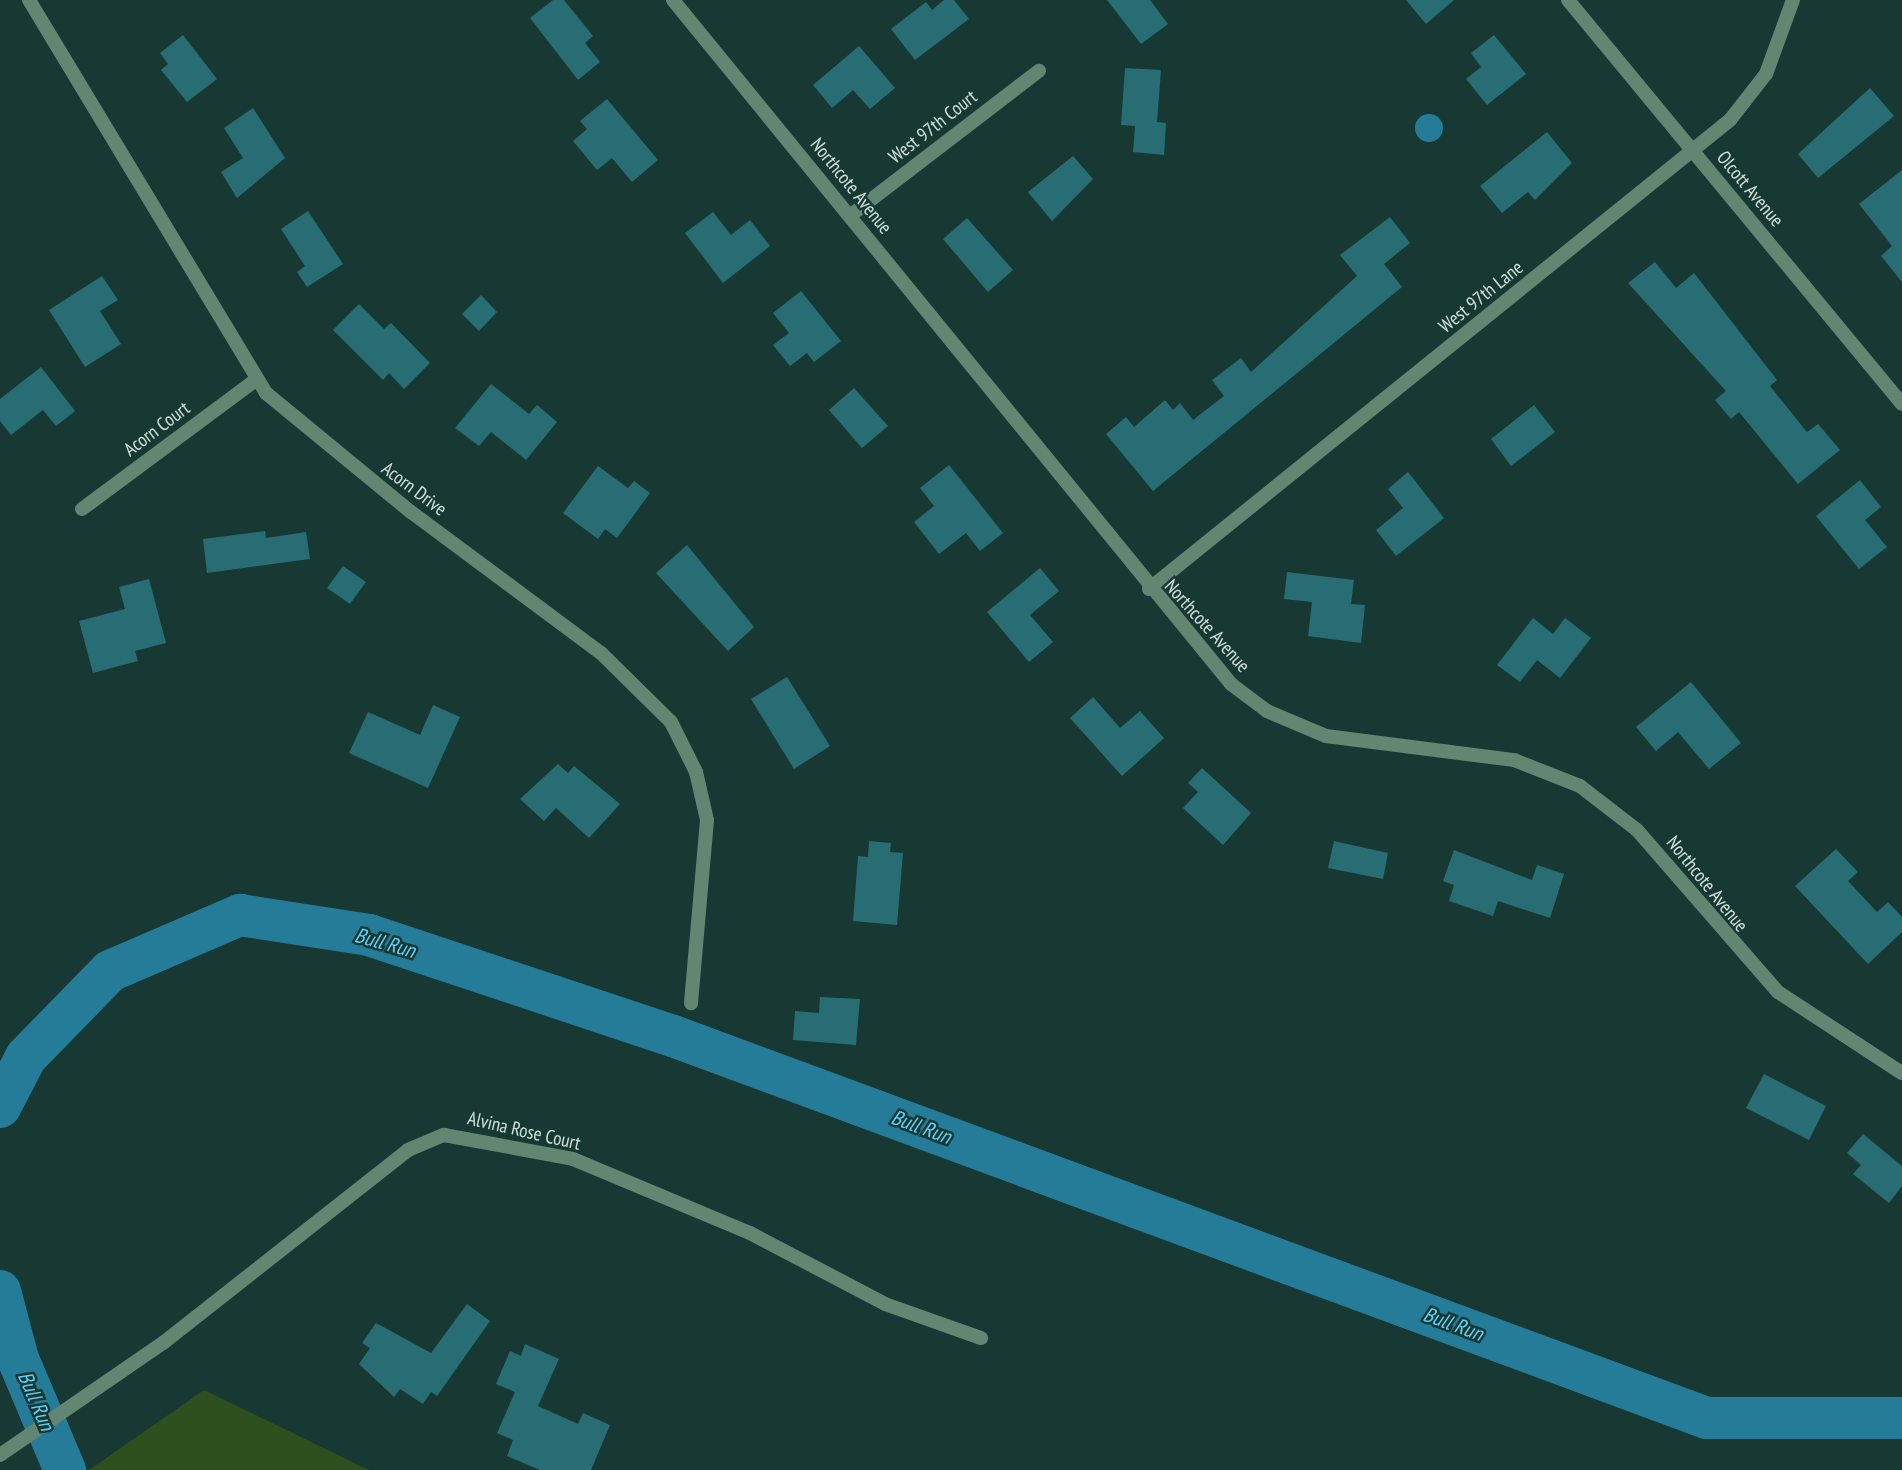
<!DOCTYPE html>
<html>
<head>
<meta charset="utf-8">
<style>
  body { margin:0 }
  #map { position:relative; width:1902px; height:1470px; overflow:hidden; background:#183933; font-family:"PT Sans Narrow",sans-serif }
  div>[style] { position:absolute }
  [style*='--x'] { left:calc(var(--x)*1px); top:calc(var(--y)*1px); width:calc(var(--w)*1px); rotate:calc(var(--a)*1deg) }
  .green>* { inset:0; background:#2e4f1e }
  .water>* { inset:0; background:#247c99 }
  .round { border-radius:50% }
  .river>* { height:42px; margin:-21px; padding:0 21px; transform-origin:21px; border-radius:21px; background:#247c99 }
  .building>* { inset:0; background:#286d73 }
  .street>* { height:14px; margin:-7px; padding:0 7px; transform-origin:7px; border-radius:7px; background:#628671 }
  span { translate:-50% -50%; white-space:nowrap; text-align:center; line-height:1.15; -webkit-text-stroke:5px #183933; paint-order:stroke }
  .street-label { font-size:19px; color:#cee0dc }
  .water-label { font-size:21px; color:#60cff7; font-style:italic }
</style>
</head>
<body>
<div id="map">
  <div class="green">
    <i style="clip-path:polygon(204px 1390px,369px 1470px,89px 1470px)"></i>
  </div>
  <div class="water">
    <i class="round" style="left:1415px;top:114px;width:28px;height:28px"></i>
  </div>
  <div class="river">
    <i style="--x:0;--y:1107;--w:56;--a:-62.5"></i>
    <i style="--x:26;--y:1057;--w:120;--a:-45.7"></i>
    <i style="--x:110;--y:971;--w:142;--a:-23.3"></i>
    <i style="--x:240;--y:915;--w:131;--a:8.8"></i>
    <i style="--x:369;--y:935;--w:320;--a:18.4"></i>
    <i style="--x:673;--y:1036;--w:1102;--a:20.28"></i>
    <i style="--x:1707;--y:1418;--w:195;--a:0"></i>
    <i style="--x:0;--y:1291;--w:70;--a:75.2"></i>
    <i style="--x:18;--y:1359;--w:121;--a:67.1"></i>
  </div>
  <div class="building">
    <i style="clip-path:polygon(553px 0,564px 0,593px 36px,585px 43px,600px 62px,578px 80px,530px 18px)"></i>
    <i style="clip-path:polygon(944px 0,954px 0,969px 19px,915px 60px,891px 29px,926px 2px,932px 10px)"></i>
    <i style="clip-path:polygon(1107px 0,1150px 0,1168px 24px,1141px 44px)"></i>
    <i style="clip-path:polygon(1406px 0,1454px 0,1426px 24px)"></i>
    <i style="clip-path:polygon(183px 35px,217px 79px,187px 102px,161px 70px,168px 64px,160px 53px)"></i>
    <i style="clip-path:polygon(1494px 35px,1526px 74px,1487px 105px,1466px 79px,1481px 67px,1471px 53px)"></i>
    <i style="clip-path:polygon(859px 46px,895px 88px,870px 109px,853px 90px,832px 108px,813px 85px)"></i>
    <i style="clip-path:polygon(1125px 68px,1161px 70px,1157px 122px,1166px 123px,1164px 155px,1133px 152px,1135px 126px,1121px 125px)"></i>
    <i style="clip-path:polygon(1870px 88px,1894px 116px,1818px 178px,1798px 154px)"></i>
    <i style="clip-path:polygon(607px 99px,658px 160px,632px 182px,612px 158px,597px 170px,573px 141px,587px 129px,580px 121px)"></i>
    <i style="clip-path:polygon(253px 108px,285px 158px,237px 198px,221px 172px,243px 158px,224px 128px)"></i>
    <i style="clip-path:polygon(1547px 132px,1572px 163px,1535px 200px,1528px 192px,1502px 213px,1480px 186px)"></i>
    <i style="clip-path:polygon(1073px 156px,1093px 179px,1052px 221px,1028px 192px)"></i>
    <i style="clip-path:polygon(1902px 170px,1902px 282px,1881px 256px,1892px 246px,1859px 204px)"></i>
    <i style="clip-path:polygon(308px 211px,343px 264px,307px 287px,297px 272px,305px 266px,281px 229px)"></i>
    <i style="clip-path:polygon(713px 212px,731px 235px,750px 220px,770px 246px,723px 283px,685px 233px)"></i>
    <i style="clip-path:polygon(1390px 217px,1410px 243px,1384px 264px,1402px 287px,1153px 491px,1106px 434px,1126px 417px,1134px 427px,1165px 400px,1173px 410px,1180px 403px,1193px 420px,1224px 396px,1212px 380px,1241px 358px,1251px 372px,1357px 276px,1340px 255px)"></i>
    <i style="clip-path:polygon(967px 218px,1013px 270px,988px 292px,943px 239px)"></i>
    <i style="clip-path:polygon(1655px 262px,1676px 288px,1694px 273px,1777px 380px,1770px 386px,1807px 432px,1818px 424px,1840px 450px,1798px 484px,1739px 412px,1731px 419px,1715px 400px,1726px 391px,1628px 283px)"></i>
    <i style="clip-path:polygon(102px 276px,118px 300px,100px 311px,121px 344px,85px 367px,49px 310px)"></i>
    <i style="clip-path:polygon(801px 291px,841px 341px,814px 362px,807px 353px,790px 366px,773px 345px,789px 333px,773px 313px)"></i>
    <i style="clip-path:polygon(481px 295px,497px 312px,479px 331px,462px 314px)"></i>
    <i style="clip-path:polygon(359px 304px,384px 329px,391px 323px,430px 363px,404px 389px,389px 373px,383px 380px,333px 330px)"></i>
    <i style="clip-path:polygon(41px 367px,75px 411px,56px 426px,43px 410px,11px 435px,0 421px,0 399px)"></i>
    <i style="clip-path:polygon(491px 384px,529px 414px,537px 405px,557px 422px,526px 460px,491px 432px,479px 446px,455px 428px)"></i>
    <i style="clip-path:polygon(854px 388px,888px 426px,862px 448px,829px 410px)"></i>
    <i style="clip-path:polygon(1534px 405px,1555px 432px,1511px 466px,1491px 439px)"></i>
    <i style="clip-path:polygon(949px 465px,1003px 533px,980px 551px,966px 533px,939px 554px,914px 522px,934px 506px,920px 488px)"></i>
    <i style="clip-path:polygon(598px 466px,628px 488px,634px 481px,650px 493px,617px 538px,605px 529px,598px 539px,563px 513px)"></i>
    <i style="clip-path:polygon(1408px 472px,1444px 518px,1396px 556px,1376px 530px,1403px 508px,1388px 489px)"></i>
    <i style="clip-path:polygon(1860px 480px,1881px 507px,1865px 520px,1887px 547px,1859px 569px,1816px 516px)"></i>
    <i style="clip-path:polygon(265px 531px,266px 538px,306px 532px,310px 559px,207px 573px,203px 539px)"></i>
    <i style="clip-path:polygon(687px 545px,754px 627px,728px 651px,656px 573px)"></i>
    <i style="clip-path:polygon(343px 566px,366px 582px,350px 604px,327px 588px)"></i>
    <i style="clip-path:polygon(1040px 568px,1059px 591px,1030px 615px,1053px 642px,1029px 662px,987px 612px)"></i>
    <i style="clip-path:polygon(1287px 572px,1354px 580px,1351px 604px,1365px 605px,1361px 643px,1308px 636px,1312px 602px,1284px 599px)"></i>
    <i style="clip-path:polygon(149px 579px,166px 643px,135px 651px,138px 661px,93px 673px,79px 621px,125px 609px,119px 587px)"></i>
    <i style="clip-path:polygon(1533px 618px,1553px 634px,1565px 618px,1591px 638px,1560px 678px,1537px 660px,1520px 682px,1497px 665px)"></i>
    <i style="clip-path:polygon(787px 677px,830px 746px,794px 769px,751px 699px)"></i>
    <i style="clip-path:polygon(1691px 682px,1741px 743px,1709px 769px,1678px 732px,1656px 751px,1636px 727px)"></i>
    <i style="clip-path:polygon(1093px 697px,1120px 728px,1140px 711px,1164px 738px,1122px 776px,1070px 718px)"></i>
    <i style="clip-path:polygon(433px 705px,460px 717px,428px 788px,349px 753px,368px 712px,420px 735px)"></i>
    <i style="clip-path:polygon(558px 764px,568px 773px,574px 766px,620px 804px,589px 838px,556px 808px,544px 821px,520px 799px)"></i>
    <i style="clip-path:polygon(1202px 768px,1251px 813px,1223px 845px,1183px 808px,1198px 792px,1188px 783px)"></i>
    <i style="clip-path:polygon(869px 841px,891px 843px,890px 852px,903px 853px,897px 925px,853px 921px,858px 856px,868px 857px)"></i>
    <i style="clip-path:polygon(1334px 841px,1388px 853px,1383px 879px,1328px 868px)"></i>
    <i style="clip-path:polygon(1836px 849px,1858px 872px,1848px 881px,1877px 912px,1888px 902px,1902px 917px,1902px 932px,1868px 964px,1795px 886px)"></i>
    <i style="clip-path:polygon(1454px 850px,1532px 880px,1537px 865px,1564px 874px,1550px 918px,1498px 901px,1493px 916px,1449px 901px,1454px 885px,1443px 881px)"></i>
    <i style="clip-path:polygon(820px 997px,860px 999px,856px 1045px,793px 1040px,795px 1011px,819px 1013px)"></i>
    <i style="clip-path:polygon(1764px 1074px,1826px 1106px,1809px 1140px,1746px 1108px)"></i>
    <i style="clip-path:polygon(1863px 1134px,1902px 1166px,1902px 1186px,1889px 1203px,1853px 1174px,1861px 1165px,1847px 1153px)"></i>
    <i style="clip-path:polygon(467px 1304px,490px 1321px,437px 1396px,431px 1392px,423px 1404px,400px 1389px,394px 1397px,359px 1364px,370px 1348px,362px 1343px,376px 1323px,431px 1353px)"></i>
    <i style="clip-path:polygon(525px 1344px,559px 1359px,538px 1406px,578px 1424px,583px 1413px,610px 1425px,591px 1470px,540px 1470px,507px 1456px,513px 1440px,497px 1433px,515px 1392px,496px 1384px,510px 1351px,521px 1356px)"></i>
  </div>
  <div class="street">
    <i style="--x:29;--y:0;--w:459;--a:58.9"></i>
    <i style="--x:266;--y:393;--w:188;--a:39.4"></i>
    <i style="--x:411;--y:512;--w:237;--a:36.6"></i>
    <i style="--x:601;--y:653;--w:98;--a:44.6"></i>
    <i style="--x:671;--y:722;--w:56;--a:63.4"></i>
    <i style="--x:696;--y:772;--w:49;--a:77.1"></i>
    <i style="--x:707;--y:820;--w:184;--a:95"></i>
    <i style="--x:673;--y:0;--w:883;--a:50.79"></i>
    <i style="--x:1231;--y:684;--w:45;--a:36.9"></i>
    <i style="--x:1267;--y:711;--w:64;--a:23"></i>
    <i style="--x:1326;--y:736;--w:190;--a:7.3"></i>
    <i style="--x:1514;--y:760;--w:71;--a:21.5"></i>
    <i style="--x:1580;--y:786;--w:72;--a:37.7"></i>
    <i style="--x:1637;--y:830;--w:215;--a:49"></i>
    <i style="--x:1778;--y:992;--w:148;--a:33.2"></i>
    <i style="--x:1568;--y:0;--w:524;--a:50.42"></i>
    <i style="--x:851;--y:215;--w:237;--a:-37.5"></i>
    <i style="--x:82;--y:509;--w:217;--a:-36.6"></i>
    <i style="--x:1149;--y:589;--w:747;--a:-38.91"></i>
    <i style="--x:1730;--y:120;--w:58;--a:-52"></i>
    <i style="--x:1766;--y:74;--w:79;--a:-70"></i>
    <i style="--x:0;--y:1455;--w:198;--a:-34.5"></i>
    <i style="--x:163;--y:1343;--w:312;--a:-38.2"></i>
    <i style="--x:408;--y:1150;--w:39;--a:-23"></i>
    <i style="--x:444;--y:1135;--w:131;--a:10.5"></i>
    <i style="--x:573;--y:1159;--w:192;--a:22.7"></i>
    <i style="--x:750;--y:1233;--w:153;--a:27.7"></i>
    <i style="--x:885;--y:1304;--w:102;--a:19.5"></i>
  </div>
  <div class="street-label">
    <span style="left:933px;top:127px;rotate:-38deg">West 97th Court</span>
    <span style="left:851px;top:186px;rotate:51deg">Northcote Avenue</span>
    <span style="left:1750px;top:189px;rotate:50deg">Olcott Avenue</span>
    <span style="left:1481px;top:297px;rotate:-39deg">West 97th Lane</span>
    <span style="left:157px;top:429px;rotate:-37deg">Acorn Court</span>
    <span style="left:414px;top:489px;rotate:37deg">Acorn Drive</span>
    <span style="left:1207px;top:626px;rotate:48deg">Northcote Avenue</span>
    <span style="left:1707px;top:884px;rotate:51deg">Northcote Avenue</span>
    <span style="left:524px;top:1131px;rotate:13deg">Alvina Rose Court</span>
  </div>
  <div class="water-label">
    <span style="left:385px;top:943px;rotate:16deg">Bull Run</span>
    <span style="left:921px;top:1127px;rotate:20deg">Bull Run</span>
    <span style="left:1453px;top:1324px;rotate:20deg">Bull Run</span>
    <span style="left:36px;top:1401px;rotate:67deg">Bull Run</span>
  </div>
</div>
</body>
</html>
